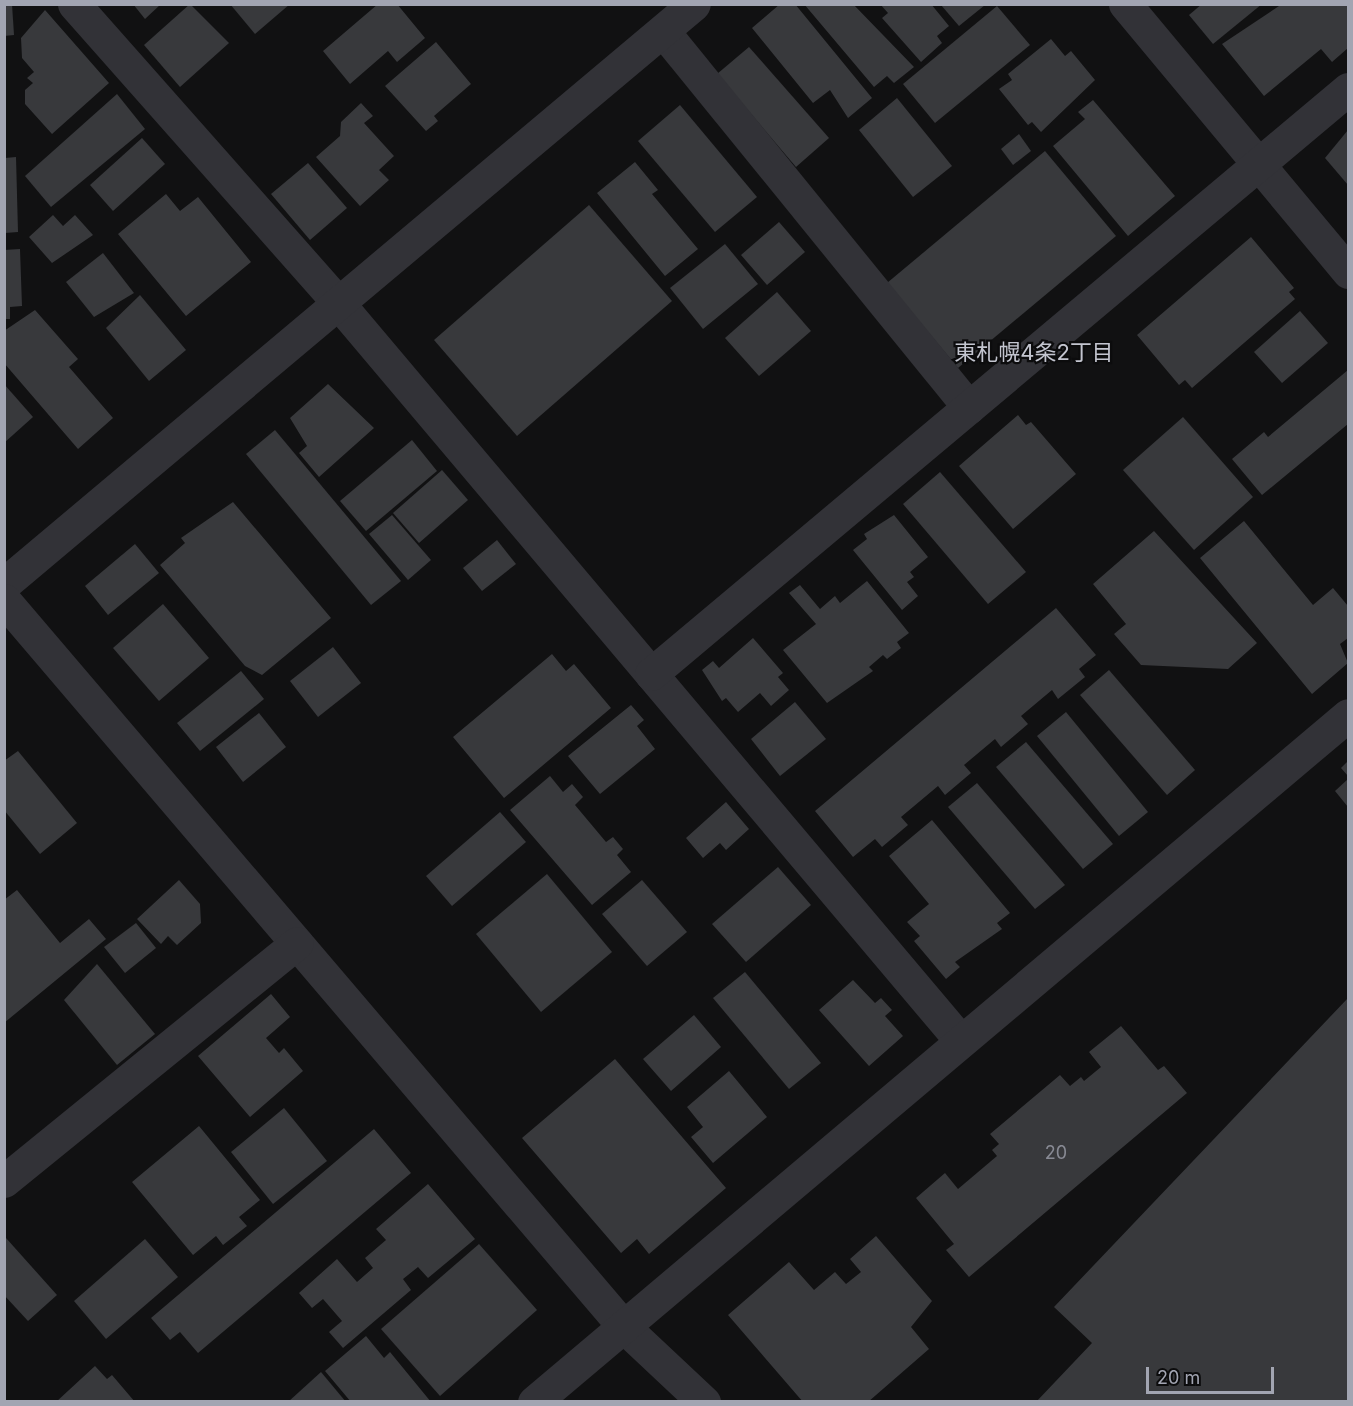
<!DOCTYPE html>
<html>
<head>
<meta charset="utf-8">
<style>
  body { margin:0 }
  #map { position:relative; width:1353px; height:1406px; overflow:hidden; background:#111112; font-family:Inter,"Noto Sans JP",sans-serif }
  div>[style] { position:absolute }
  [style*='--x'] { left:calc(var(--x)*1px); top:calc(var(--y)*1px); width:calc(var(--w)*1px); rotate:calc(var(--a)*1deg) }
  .building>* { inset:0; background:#38393c }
  .minor>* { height:33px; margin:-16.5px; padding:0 16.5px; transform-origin:16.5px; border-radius:16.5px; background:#323237 }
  span { translate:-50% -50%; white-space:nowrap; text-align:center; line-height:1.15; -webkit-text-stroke:4.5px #0c0c0d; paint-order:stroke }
  .number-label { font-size:18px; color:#888a94 }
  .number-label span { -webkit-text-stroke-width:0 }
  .neighbourhood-label { font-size:22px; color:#c3c5cf }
  .frame { position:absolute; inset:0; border:6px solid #a2a5b2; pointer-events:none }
  .scale { position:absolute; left:1146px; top:1367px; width:128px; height:27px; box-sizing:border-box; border:3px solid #a2a5b2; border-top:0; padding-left:8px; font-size:18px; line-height:21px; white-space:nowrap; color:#a2a5b2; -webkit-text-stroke:4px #0c0c0d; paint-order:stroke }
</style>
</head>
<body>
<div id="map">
  <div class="building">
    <i style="clip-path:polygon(4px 4px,12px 4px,14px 35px,4px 36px)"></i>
    <i style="clip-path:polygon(133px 4px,161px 4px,145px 19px)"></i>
    <i style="clip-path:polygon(190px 4px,229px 43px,180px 87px,144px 45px)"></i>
    <i style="clip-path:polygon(230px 4px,290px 4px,255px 34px)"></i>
    <i style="clip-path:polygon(378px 4px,397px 4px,425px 38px,397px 62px,388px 51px,350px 84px,323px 51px)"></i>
    <i style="clip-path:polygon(780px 4px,795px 4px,872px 98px,848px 118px,830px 90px,813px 103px,752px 28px)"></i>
    <i style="clip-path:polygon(804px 4px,853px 4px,914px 67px,894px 83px,887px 76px,874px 87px)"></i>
    <i style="clip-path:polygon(880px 4px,931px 4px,949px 26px,937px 36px,942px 43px,921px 62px,882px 18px,888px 13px)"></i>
    <i style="clip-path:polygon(1202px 4px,1262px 4px,1213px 44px,1189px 15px)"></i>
    <i style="clip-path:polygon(1282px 4px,1348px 4px,1348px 48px,1332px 62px,1321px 49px,1264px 96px,1222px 44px)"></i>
    <i style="clip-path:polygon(941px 5px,985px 5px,959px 26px)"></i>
    <i style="clip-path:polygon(997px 6px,1030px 45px,935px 123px,903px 84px)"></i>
    <i style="clip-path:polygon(45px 10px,109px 83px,52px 134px,25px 104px,25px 90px,33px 83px,27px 78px,34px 72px,22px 58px,21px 38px)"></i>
    <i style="clip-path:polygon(1051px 39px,1065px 56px,1071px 51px,1095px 80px,1041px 132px,1032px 122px,1028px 125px,999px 89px,1012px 80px,1008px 74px)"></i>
    <i style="clip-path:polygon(436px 42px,471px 84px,434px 116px,438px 121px,426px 131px,385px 86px)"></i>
    <i style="clip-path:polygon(749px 47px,829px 138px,796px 167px,717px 74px)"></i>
    <i style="clip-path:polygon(117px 94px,145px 129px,51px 207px,25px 176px)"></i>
    <i style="clip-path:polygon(897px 98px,952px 166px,913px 197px,859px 130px)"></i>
    <i style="clip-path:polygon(1093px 100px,1175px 196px,1128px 236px,1053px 146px,1085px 119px,1078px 112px)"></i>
    <i style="clip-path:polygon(361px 103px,373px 116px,364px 123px,394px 156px,379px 170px,389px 180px,360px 206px,316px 157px,340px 136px,341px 122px)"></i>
    <i style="clip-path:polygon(680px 105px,757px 197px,715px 232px,638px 141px)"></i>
    <i style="clip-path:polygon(1348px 130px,1348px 185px,1325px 158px)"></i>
    <i style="clip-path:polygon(1019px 134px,1031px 151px,1013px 165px,1001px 149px)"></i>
    <i style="clip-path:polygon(142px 138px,165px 164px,113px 211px,90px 185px)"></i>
    <i style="clip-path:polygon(1045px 151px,1116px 236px,958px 368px,887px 283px)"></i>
    <i style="clip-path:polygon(16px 157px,18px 232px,5px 233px,5px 158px)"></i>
    <i style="clip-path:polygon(635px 162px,658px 190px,652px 194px,698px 249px,665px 276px,597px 193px)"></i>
    <i style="clip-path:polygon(308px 163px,347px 208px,310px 240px,271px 194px)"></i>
    <i style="clip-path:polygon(166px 194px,180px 211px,198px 197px,251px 262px,186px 316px,118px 234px)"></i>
    <i style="clip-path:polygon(589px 205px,672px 301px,517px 436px,434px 340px)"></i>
    <i style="clip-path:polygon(53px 215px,63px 226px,75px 215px,93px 235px,52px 263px,29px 237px)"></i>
    <i style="clip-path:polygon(779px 222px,805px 252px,767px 285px,741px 255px)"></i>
    <i style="clip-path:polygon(1251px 237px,1294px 288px,1289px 292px,1295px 299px,1192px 388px,1185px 380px,1179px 385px,1137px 335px)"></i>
    <i style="clip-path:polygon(725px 244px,758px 284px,703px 329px,670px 288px)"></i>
    <i style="clip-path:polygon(20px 249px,22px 306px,10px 307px,10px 319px,4px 319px,4px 250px)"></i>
    <i style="clip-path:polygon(103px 253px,134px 293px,94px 317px,66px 282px)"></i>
    <i style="clip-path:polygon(777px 292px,811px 331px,759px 376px,725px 338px)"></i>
    <i style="clip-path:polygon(140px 295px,186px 350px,149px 381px,106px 328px)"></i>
    <i style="clip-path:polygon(35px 310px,78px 359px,69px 367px,113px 418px,78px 449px,4px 363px,4px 331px)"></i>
    <i style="clip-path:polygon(1300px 311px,1328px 343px,1282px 383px,1254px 352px)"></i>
    <i style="clip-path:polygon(1348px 370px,1348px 424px,1262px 495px,1232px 459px,1264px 432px,1268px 437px)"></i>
    <i style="clip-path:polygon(4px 384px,33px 417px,4px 443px)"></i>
    <i style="clip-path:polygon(328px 384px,374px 428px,319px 477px,299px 453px,307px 446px,290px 418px)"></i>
    <i style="clip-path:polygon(1018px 415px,1026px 425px,1031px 422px,1076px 474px,1013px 529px,959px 466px)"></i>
    <i style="clip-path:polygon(1183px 417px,1253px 497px,1194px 550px,1123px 470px)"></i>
    <i style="clip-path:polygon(275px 430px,401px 581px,371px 605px,246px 454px)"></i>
    <i style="clip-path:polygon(412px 440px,437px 471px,366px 531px,340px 501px)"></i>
    <i style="clip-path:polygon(442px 470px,468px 500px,419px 543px,393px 513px)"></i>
    <i style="clip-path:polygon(940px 472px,1026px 572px,988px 604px,903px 504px)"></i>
    <i style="clip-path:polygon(233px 502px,331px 618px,262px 675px,245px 666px,160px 565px,185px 543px,181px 538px)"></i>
    <i style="clip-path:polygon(392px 515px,431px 560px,408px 580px,369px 534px)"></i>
    <i style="clip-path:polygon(894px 515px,928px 557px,910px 572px,914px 577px,907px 582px,918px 596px,902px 610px,853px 550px,867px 539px,864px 534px)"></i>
    <i style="clip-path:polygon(1244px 521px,1313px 605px,1333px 588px,1348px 606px,1348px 638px,1340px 644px,1348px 663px,1312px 694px,1200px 558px)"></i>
    <i style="clip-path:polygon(1154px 531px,1257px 643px,1228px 669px,1141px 665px,1114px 634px,1126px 624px,1093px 584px)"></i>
    <i style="clip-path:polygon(497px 540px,516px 564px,482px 591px,463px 568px)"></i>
    <i style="clip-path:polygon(135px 544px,159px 573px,108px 615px,85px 586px)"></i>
    <i style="clip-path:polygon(867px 581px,909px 633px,897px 642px,901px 648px,887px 659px,883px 655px,869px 667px,873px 671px,827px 703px,783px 650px,816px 624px,789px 593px,800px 585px,820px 609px,835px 596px,840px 603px)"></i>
    <i style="clip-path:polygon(163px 604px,209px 658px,159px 701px,113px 648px)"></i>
    <i style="clip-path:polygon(1056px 608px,1096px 655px,1079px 669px,1085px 677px,1058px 699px,1052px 690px,1021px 716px,1028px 724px,1001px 747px,995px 739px,964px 765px,971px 773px,945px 795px,938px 786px,901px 817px,908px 825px,882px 847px,875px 839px,853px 857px,815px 811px)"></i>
    <i style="clip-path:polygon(753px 638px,783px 673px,778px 677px,789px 690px,771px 706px,760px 693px,738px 712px,726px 698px,722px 701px,702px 670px,713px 661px,719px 668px)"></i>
    <i style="clip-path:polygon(333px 647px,361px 683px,318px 717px,290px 681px)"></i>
    <i style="clip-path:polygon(552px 654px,566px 671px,574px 664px,611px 708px,504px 798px,453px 737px)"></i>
    <i style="clip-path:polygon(1109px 670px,1195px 770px,1167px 795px,1080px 695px)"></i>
    <i style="clip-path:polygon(241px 671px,264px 699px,200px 751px,177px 723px)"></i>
    <i style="clip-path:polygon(795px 702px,826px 739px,780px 776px,751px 739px)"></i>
    <i style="clip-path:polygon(631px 705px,644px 720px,637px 726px,655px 749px,600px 794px,568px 756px)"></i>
    <i style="clip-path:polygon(1066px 712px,1148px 812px,1119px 836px,1037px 736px)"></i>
    <i style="clip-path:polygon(259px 713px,286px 747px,243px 782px,216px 747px)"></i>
    <i style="clip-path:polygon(1026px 742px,1113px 844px,1083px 869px,996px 767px)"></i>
    <i style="clip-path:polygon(18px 751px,77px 823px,40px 854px,4px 810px,4px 761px)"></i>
    <i style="clip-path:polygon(1348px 761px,1348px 776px,1341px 768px)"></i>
    <i style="clip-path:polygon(550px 776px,563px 792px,572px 784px,583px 797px,575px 805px,606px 842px,613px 837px,623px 849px,617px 855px,631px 872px,592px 905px,510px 810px)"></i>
    <i style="clip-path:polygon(1348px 779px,1348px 807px,1335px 791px)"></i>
    <i style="clip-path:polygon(977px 783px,1065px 885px,1035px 909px,948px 807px)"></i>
    <i style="clip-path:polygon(726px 802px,749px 829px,726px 850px,720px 843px,703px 858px,686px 838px)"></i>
    <i style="clip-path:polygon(500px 812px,526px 842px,452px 906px,426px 876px)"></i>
    <i style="clip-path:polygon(932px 820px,1010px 913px,997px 923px,1002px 929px,955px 962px,960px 967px,946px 979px,914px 941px,920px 936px,907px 922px,929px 904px,889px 856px)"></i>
    <i style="clip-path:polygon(778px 867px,811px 905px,746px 962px,712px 924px)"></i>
    <i style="clip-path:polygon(547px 874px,612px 952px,541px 1012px,476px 934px)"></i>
    <i style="clip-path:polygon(179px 880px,200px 904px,201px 923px,177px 945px,168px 936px,161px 944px,137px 919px)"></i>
    <i style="clip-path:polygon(642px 880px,687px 932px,647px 966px,602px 914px)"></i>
    <i style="clip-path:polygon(17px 890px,60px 943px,89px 919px,106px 939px,4px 1023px,4px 900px)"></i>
    <i style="clip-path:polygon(136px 923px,156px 948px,125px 973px,104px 947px)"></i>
    <i style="clip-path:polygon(97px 964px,155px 1034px,117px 1065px,64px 1000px)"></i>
    <i style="clip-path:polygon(745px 972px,821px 1063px,789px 1089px,713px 998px)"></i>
    <i style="clip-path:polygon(853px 980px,875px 1003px,881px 998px,892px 1010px,885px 1016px,903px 1036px,869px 1066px,819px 1010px)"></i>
    <i style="clip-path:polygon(271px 994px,290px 1017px,266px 1038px,279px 1053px,284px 1048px,303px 1071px,250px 1117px,198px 1056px)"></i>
    <i style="clip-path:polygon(1348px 998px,1348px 1402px,1036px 1402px,1092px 1343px,1054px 1307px)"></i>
    <i style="clip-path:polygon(694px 1015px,721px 1047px,671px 1091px,643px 1059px)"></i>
    <i style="clip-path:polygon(1121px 1026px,1158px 1070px,1164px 1066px,1187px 1093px,969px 1277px,946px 1250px,954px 1244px,916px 1198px,945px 1173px,958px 1189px,997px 1156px,992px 1150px,999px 1144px,990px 1134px,1060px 1075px,1070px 1086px,1081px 1077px,1084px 1081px,1101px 1067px,1089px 1052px)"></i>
    <i style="clip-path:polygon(615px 1059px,726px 1188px,649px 1254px,637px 1239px,621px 1253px,522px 1138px)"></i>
    <i style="clip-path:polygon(729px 1071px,767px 1117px,713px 1163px,691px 1137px,703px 1127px,687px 1107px)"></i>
    <i style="clip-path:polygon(284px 1108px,327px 1161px,273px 1204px,231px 1152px)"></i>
    <i style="clip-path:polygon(199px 1126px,260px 1200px,239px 1217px,247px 1226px,223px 1245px,216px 1236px,193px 1255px,132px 1182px)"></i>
    <i style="clip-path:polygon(374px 1129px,411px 1173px,198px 1353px,180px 1332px,170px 1340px,151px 1318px)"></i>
    <i style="clip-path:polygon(428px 1184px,475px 1239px,428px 1278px,418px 1267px,403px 1279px,411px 1290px,343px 1348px,329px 1332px,342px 1321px,323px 1299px,312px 1308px,299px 1293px,337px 1259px,357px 1282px,373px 1268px,365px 1258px,386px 1240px,376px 1229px)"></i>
    <i style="clip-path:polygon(876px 1236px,932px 1301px,911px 1327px,929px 1349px,868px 1402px,803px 1402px,728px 1315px,789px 1262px,814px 1290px,835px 1272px,846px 1284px,861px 1272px,850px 1259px)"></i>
    <i style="clip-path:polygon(6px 1238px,57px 1295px,28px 1321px,4px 1295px)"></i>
    <i style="clip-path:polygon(145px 1239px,178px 1277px,106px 1339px,74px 1301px)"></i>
    <i style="clip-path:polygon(479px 1244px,537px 1310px,440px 1396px,381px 1329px)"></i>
    <i style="clip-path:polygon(366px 1336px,384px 1358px,390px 1352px,431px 1402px,351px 1402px,325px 1371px)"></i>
    <i style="clip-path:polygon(95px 1366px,107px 1379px,112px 1375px,135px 1402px,56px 1402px)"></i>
    <i style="clip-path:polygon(321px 1372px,346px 1402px,288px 1402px)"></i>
  </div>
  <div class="minor">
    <i style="--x:74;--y:4;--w:400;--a:48.5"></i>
    <i style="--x:339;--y:304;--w:964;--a:49.84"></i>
    <i style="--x:1125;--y:4;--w:349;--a:50.2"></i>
    <i style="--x:663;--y:31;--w:485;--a:50.9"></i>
    <i style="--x:4;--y:584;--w:901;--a:-40.05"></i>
    <i style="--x:4;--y:600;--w:955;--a:49.54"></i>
    <i style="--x:624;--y:1327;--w:110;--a:43.2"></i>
    <i style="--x:651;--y:674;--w:910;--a:-40.01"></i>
    <i style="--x:4;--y:1181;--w:377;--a:-39.1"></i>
    <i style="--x:534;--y:1402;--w:1065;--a:-40.16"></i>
  </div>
  <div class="number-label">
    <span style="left:1056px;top:1153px">20</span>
  </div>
  <div class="neighbourhood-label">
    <span style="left:1034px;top:353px">東札幌4条2丁目</span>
  </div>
  <div class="frame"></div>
  <div class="scale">20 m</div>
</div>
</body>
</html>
